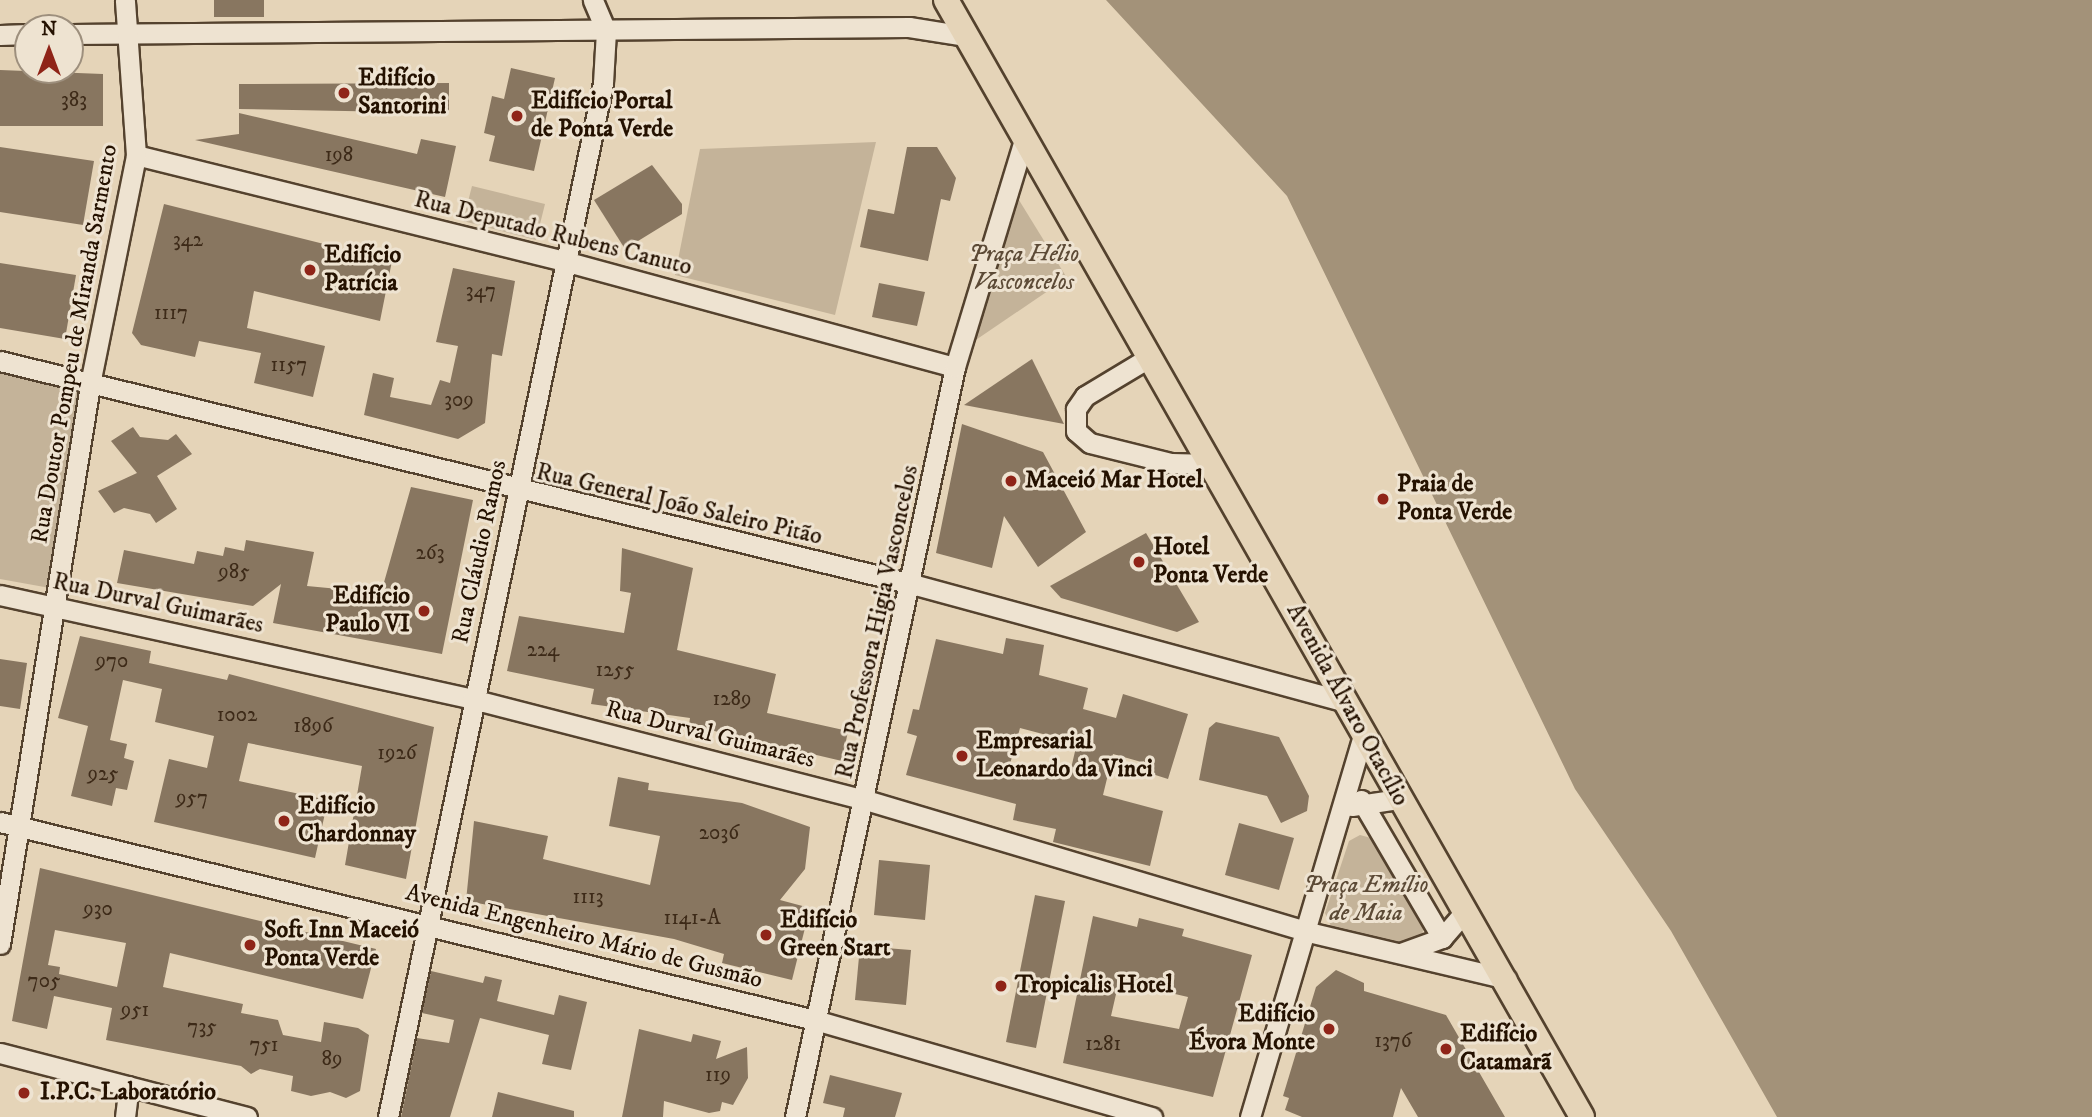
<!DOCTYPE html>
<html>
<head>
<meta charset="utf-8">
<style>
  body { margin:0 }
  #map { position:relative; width:2092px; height:1117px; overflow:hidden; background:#e5d4b8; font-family:"IM FELL DW Pica",serif }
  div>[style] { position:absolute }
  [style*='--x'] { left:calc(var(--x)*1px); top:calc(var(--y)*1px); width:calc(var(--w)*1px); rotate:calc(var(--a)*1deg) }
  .green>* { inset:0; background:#c4b399 }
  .water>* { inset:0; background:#a39279 }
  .building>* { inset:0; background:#887660 }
  .roads { filter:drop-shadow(2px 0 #54422e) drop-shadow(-2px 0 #54422e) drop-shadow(0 2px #54422e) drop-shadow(0 -2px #54422e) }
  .minor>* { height:19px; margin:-9.5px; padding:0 9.5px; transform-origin:9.5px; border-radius:9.5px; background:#eee3d1 }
  .major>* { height:24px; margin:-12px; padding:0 12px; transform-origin:12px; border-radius:12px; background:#e5d4b8 }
  .dots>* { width:19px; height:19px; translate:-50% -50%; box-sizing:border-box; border:4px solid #eee3d1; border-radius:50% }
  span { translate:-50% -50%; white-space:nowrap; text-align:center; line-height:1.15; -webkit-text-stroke:6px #eee3d1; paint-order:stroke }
  .number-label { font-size:21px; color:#3d2a18 }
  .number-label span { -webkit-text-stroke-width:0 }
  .poi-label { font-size:24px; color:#241100; font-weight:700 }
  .left { translate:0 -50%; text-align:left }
  .right { translate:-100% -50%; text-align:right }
  .street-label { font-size:24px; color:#241100 }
  .park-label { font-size:24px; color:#5c4a36; font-style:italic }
  .north { position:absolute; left:14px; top:14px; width:70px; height:70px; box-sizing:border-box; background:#eee3d1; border:2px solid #9d8f7d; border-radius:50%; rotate:0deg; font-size:19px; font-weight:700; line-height:28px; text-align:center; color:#241100 }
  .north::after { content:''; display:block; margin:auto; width:24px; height:32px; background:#8f2418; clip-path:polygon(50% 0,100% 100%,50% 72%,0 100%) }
</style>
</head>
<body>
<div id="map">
  <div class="green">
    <i style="clip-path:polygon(876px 142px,835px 315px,675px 275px,700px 149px)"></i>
    <i style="clip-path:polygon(472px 186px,545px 204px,536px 240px,463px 221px)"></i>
    <i style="clip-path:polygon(1014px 192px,1067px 278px,964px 348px)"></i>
    <i style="clip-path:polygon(0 372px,84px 388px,50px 588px,0 579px)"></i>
    <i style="clip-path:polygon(1360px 835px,1371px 838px,1423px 929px,1422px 941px,1402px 949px,1331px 926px,1325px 913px,1349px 841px)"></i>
  </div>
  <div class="water">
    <i style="clip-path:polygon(1106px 0,2092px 0,2092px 1117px,1777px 1117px,1671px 931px,1575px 789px,1287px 196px)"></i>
  </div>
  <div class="building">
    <i style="clip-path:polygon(214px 0,264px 0,264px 17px,214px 17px)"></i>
    <i style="clip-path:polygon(511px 68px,555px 78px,534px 171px,489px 161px,495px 136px,484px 133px,492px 96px,504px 99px)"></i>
    <i style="clip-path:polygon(0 70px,103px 74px,103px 126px,0 126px)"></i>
    <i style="clip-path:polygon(449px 83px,449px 113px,239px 109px,239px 84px)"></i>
    <i style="clip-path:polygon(239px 113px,417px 154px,421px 139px,456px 146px,445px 197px,195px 140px,239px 134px)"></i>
    <i style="clip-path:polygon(0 147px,94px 161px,83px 225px,0 212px)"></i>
    <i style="clip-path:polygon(907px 147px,937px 147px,956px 178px,950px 201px,941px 199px,928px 261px,860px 247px,868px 209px,894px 214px)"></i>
    <i style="clip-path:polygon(652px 165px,682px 204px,682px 214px,625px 249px,594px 200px)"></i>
    <i style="clip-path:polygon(164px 204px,392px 261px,380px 321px,254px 291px,247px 328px,325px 346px,313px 397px,254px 383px,261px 353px,199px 341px,195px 357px,141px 345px,132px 333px)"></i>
    <i style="clip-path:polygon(0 263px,76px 275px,65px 339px,0 328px)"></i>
    <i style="clip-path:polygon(453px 268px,515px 281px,502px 356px,492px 354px,485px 423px,458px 439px,364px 415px,373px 373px,394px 378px,390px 397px,431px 405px,440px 380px,450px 383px,458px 346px,436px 342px)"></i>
    <i style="clip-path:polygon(879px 283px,925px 292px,917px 326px,872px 317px)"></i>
    <i style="clip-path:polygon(1032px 359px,1064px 424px,964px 405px)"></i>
    <i style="clip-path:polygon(962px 424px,1043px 452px,1086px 532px,1038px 567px,1004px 516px,992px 568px,936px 553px)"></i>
    <i style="clip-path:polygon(133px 427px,140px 437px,168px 440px,176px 434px,192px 454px,157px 476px,177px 509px,156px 523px,150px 514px,124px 508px,114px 513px,98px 491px,137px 473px,111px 441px)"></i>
    <i style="clip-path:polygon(411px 487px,473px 500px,442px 654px,273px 623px,281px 584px,253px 606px,117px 583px,124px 550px,194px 564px,197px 551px,223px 556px,225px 547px,244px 551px,246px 540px,314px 552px,307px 586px,381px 593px)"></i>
    <i style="clip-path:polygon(1146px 533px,1199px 622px,1177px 632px,1061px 598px,1050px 586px)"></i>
    <i style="clip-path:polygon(622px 548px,693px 568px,677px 650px,776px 674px,767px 713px,848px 731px,842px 761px,689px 725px,690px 718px,591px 704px,594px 689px,507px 671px,519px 616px,624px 633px,631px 593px,620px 591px)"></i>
    <i style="clip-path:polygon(80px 636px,151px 651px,149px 663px,227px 680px,229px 674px,434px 727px,406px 879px,345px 865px,362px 766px,248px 743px,239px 781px,328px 800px,315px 858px,154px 822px,169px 759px,207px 768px,214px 736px,155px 722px,162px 689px,123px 680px,110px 740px,127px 744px,124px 758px,134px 761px,127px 790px,116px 788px,112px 806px,71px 796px,88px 726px,58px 718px)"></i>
    <i style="clip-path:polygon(evenodd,1006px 638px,1044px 645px,1039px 675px,1088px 688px,1083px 709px,1116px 718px,1123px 694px,1188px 714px,1168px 779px,1149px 773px,1152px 765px,1113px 754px,1103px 795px,1163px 811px,1150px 866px,1053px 842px,1056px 829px,1013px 820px,1016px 804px,906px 775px,917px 736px,907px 733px,913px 709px,919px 710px,936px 639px,1003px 654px,1006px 638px,1020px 728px,1077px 743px,1069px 777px,1010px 764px,1020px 728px)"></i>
    <i style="clip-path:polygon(0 659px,27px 663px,20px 709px,0 706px)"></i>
    <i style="clip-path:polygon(1216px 722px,1279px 737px,1309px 796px,1307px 811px,1281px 823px,1267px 796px,1199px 780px,1209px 728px)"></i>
    <i style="clip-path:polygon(618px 777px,649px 783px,648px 790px,742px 803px,810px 827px,805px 869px,780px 900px,810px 908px,792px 980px,722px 963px,724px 954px,674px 939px,466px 901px,474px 821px,548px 836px,543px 859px,650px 885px,660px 836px,609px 826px)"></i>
    <i style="clip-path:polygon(1239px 823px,1294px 838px,1279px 890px,1225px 875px)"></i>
    <i style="clip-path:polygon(879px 860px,930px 865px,925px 920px,874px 915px)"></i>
    <i style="clip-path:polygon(evenodd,40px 868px,376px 949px,363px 999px,170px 953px,163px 987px,243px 1004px,241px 1013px,278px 1020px,283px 1035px,321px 1042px,324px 1022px,358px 1028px,369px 1035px,360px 1091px,346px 1098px,330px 1092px,311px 1096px,291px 1091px,293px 1076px,260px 1069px,251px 1074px,241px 1066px,106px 1040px,112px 1008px,54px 996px,47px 1029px,12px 1021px,40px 868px,55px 930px,126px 943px,117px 987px,59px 974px,60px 967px,48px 965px,55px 930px)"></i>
    <i style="clip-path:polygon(1035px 895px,1065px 901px,1036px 1048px,1006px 1042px)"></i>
    <i style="clip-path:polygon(evenodd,1093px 916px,1137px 927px,1139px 918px,1159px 923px,1184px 929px,1182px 936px,1252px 955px,1213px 1097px,1063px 1063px,1093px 916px,1119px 981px,1188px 997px,1179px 1029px,1111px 1016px,1119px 981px)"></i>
    <i style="clip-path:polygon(860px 946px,911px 950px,906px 1005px,855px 1000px)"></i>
    <i style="clip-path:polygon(1336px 970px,1364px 983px,1364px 991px,1446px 1015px,1505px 1117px,1418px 1117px,1401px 1088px,1393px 1117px,1302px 1117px,1285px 1110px,1289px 1098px,1283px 1096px,1316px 987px)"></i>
    <i style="clip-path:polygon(431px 971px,483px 983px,485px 976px,502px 980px,497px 1001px,554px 1015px,559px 995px,587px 1002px,571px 1070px,542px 1064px,549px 1035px,480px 1018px,450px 1117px,401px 1117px,417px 1038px,449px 1043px,454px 1020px,422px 1013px)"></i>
    <i style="clip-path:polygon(639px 1029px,691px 1042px,693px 1034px,721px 1041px,716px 1059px,747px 1047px,748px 1078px,733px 1105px,722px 1102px,720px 1111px,709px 1113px,664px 1101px,663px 1117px,622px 1117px)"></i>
    <i style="clip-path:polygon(830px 1075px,902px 1093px,895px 1117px,843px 1117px,845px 1108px,823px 1103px)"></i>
    <i style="clip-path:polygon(498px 1092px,574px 1111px,574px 1117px,492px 1117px)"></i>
  </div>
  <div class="roads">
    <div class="minor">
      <i style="--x:70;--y:34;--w:839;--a:-0.48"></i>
      <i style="--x:909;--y:27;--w:58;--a:9"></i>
      <i style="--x:0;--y:35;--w:28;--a:-2"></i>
      <i style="--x:136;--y:155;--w:441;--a:13.9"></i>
      <i style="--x:564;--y:261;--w:405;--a:15.2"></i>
      <i style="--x:1150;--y:357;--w:76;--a:149"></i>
      <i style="--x:1085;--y:396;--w:16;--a:125"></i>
      <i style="--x:1076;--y:409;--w:22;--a:90"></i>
      <i style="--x:1076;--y:431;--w:18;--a:41"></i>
      <i style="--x:1090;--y:443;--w:83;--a:13.9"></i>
      <i style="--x:1171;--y:463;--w:40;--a:1.4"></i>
      <i style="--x:0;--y:361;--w:939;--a:13.74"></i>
      <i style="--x:912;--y:584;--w:450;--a:15.2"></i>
      <i style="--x:0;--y:595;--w:483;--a:12.4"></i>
      <i style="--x:472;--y:699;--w:407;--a:14.4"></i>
      <i style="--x:866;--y:800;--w:461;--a:16.6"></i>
      <i style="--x:1308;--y:932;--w:204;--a:13.3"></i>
      <i style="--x:1361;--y:800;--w:160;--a:59.6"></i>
      <i style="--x:1352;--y:806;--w:48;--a:-8.5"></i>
      <i style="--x:0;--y:822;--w:839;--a:13.66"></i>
      <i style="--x:815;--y:1020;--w:351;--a:16.1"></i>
      <i style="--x:0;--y:944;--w:572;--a:-80.85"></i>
      <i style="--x:91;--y:379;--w:228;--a:-78.6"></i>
      <i style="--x:136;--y:155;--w:155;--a:-94.1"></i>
      <i style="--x:1401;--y:953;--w:44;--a:-20.1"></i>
      <i style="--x:1442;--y:938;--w:37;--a:-49"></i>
      <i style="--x:0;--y:1053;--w:255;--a:14.5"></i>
      <i style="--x:125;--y:1117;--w:31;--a:-83"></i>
      <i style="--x:388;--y:1117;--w:1056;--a:-78.25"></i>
      <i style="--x:603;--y:83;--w:52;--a:-86.7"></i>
      <i style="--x:606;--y:31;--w:34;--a:-113"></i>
      <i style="--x:795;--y:1117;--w:767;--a:-77.96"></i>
      <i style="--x:955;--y:367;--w:237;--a:-73.1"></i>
      <i style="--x:1250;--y:1117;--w:401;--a:-73.5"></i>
    </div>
    <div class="major">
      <i style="--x:946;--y:0;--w:1285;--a:60.34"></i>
    </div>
  </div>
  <div class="dots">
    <i style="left:344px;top:93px;background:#8f2418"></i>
    <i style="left:517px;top:116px;background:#8f2418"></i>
    <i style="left:310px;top:270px;background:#8f2418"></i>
    <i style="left:1011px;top:481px;background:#8f2418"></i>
    <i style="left:1383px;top:499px;background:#8f2418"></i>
    <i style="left:1139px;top:562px;background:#8f2418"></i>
    <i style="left:424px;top:611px;background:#8f2418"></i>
    <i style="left:962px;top:756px;background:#8f2418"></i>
    <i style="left:284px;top:821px;background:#8f2418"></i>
    <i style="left:766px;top:935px;background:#8f2418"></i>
    <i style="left:250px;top:945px;background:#8f2418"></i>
    <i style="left:1001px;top:986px;background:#8f2418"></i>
    <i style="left:1329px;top:1029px;background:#8f2418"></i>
    <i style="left:1446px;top:1049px;background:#8f2418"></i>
    <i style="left:24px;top:1093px;background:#8f2418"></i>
  </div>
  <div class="number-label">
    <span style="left:74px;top:100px">383</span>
    <span style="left:339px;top:155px">198</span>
    <span style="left:188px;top:240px">342</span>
    <span style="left:481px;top:291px">347</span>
    <span style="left:171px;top:313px">1117</span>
    <span style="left:289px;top:365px">1157</span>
    <span style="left:459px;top:400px">309</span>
    <span style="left:430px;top:553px">263</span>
    <span style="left:234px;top:572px">985</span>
    <span style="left:543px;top:650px">224</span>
    <span style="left:112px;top:661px">970</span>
    <span style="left:615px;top:670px">1255</span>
    <span style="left:732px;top:699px">1289</span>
    <span style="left:237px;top:715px">1002</span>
    <span style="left:313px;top:726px">1896</span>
    <span style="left:397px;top:753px">1926</span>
    <span style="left:103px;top:774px">925</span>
    <span style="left:192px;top:798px">957</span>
    <span style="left:719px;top:833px">2036</span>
    <span style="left:588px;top:897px">1113</span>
    <span style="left:98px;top:909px">930</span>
    <span style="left:692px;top:918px">1141-A</span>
    <span style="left:44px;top:981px">705</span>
    <span style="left:135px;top:1010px">951</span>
    <span style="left:202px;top:1027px">735</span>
    <span style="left:1393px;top:1041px">1376</span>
    <span style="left:1103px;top:1044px">1281</span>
    <span style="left:264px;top:1045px">751</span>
    <span style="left:332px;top:1059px">89</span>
    <span style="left:718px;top:1075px">119</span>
  </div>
  <div class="poi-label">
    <span class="left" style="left:358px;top:93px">Edifício<br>Santorini</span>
    <span class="left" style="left:531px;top:116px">Edifício Portal<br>de Ponta Verde</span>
    <span class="left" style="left:324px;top:270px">Edifício<br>Patrícia</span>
    <span class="left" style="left:1025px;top:481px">Maceió Mar Hotel</span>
    <span class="left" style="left:1397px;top:499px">Praia de<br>Ponta Verde</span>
    <span class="left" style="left:1153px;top:562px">Hotel<br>Ponta Verde</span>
    <span class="right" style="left:410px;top:611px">Edifício<br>Paulo VI</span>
    <span class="left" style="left:976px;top:756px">Empresarial<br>Leonardo da Vinci</span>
    <span class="left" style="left:298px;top:821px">Edifício<br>Chardonnay</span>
    <span class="left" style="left:780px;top:935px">Edifício<br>Green Start</span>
    <span class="left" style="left:264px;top:945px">Soft Inn Maceió<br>Ponta Verde</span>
    <span class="left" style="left:1015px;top:986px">Tropicalis Hotel</span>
    <span class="right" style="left:1315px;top:1029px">Edifício<br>Évora Monte</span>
    <span class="left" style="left:1460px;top:1049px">Edifício<br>Catamarã</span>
    <span class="left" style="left:40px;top:1093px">I.P.C. Laboratório</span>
  </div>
  <div class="street-label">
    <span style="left:553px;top:234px;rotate:14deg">Rua Deputado Rubens Canuto</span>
    <span style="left:75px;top:344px;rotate:-80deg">Rua Doutor Pompeu de Miranda Sarmento</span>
    <span style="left:679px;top:505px;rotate:13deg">Rua General João Saleiro Pitão</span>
    <span style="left:480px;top:552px;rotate:-78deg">Rua Cláudio Ramos</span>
    <span style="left:158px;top:604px;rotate:12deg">Rua Durval Guimarães</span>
    <span style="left:878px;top:622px;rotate:-78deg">Rua Professora Higia Vasconcelos</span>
    <span style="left:1347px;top:705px;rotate:61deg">Avenida Álvaro Otacílio</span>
    <span style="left:710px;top:735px;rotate:14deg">Rua Durval Guimarães</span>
    <span style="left:584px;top:937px;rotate:14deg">Avenida Engenheiro Mário de Gusmão</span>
  </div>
  <div class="park-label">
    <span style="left:1024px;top:269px">Praça Hélio<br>Vasconcelos</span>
    <span style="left:1366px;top:900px">Praça Emílio<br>de Maia</span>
  </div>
  <div class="north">N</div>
</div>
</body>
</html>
